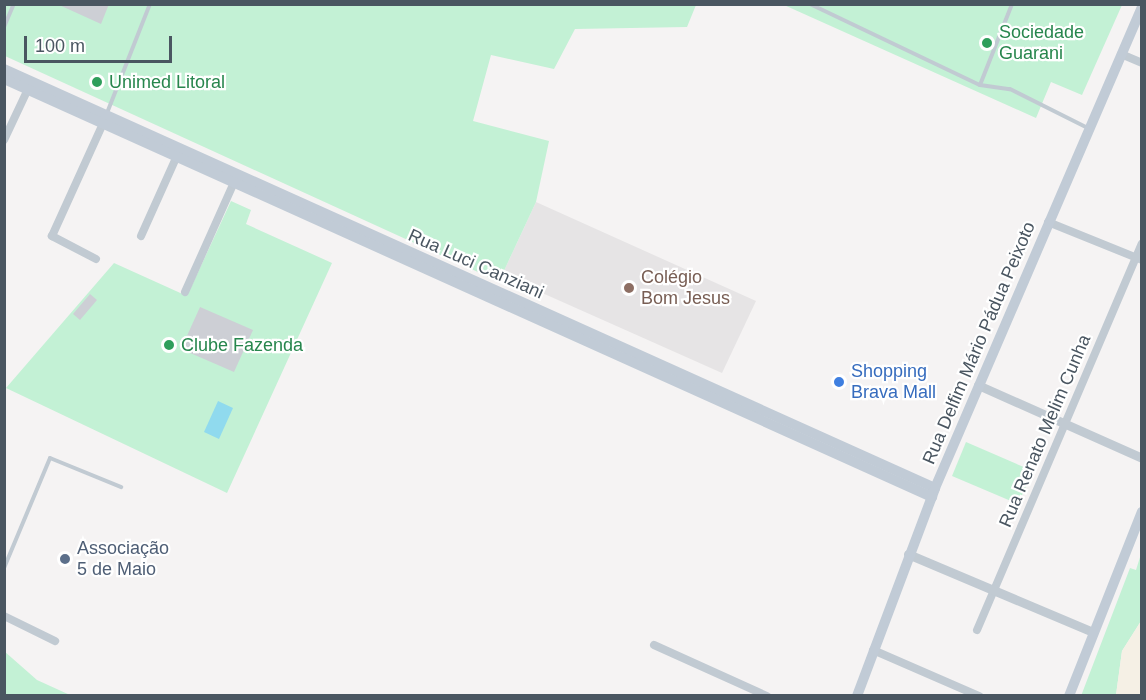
<!DOCTYPE html>
<html>
<head>
<meta charset="utf-8">
<style>
  body { margin:0 }
  #map { position:relative; width:1146px; height:700px; overflow:hidden; background:#f5f3f3; font-family:Arial,sans-serif }
  div>[style] { position:absolute }
  [style*='--x'] { left:calc(var(--x)*1px); top:calc(var(--y)*1px); width:calc(var(--w)*1px); rotate:calc(var(--a)*1deg) }
  .education>* { inset:0; background:#e6e4e5 }
  .green>* { inset:0; background:#c3f1d5 }
  .sand>* { inset:0; background:#f5f0e5 }
  .water>* { inset:0; background:#90daee }
  .building>* { inset:0; background:#cdcfd5 }
  .service>* { height:4px; margin:-2px; padding:0 2px; transform-origin:2px; border-radius:2px; background:#c1cad2 }
  .minor>* { height:8px; margin:-4px; padding:0 4px; transform-origin:4px; border-radius:4px; background:#c1cad2 }
  .tertiary>* { height:9px; margin:-4.5px; padding:0 4.5px; transform-origin:4.5px; border-radius:4.5px; background:#c1cad2 }
  .secondary>* { height:10px; margin:-5px; padding:0 5px; transform-origin:5px; border-radius:5px; background:#c1cbd6 }
  .dots>* { width:16px; height:16px; translate:-50% -50%; box-sizing:border-box; border:3px solid #fff; border-radius:50% }
  span { translate:-50% -50%; white-space:nowrap; text-align:center; line-height:1.15; -webkit-text-stroke:4.5px #fff; paint-order:stroke }
  .leisure-label { font-size:18px; color:#27864d }
  .left { translate:0 -50%; text-align:left }
  .street-label { font-size:18px; color:#4a5661 }
  .education-label { font-size:18px; color:#785e54 }
  .shop-label { font-size:18px; color:#366cbe }
  .service-label { font-size:18px; color:#4e5e75 }
  .frame { position:absolute; inset:0; border:6px solid #4a5661; pointer-events:none }
  .scale { position:absolute; left:24px; top:36px; width:148px; height:27px; box-sizing:border-box; border:3px solid #4a5661; border-top:0; padding-left:8px; font-size:18px; line-height:21px; white-space:nowrap; color:#4a5661; -webkit-text-stroke:4px #fff; paint-order:stroke }
</style>
</head>
<body>
<div id="map">
  <div class="education">
    <i style="clip-path:polygon(536px 202px,756px 301px,722px 373px,502px 275px)"></i>
  </div>
  <div class="green">
    <i style="clip-path:polygon(5px 5px,696px 5px,687px 27px,575px 29px,554px 69px,491px 55px,473px 121px,549px 141px,536px 202px,502px 275px,491px 278px,5px 56px)"></i>
    <i style="clip-path:polygon(784px 5px,1122px 5px,1082px 95px,1051px 82px,1036px 118px)"></i>
    <i style="clip-path:polygon(231px 201px,251px 210px,246px 224px,332px 263px,227px 493px,6px 388px,114px 263px,187px 296px)"></i>
    <i style="clip-path:polygon(966px 442px,1033px 471px,1018px 504px,952px 476px)"></i>
    <i style="clip-path:polygon(1141px 554px,1141px 621px,1122px 651px,1116px 695px,1081px 696px,1130px 568px,1136px 570px)"></i>
    <i style="clip-path:polygon(4px 651px,37px 680px,70px 695px,5px 695px)"></i>
  </div>
  <div class="sand">
    <i style="clip-path:polygon(1141px 621px,1141px 695px,1116px 695px,1122px 651px)"></i>
  </div>
  <div class="water">
    <i style="clip-path:polygon(218px 401px,233px 408px,219px 439px,204px 432px)"></i>
  </div>
  <div class="building">
    <i style="clip-path:polygon(57px 4px,109px 4px,101px 24px)"></i>
    <i style="clip-path:polygon(90px 294px,97px 300px,80px 320px,73px 314px)"></i>
    <i style="clip-path:polygon(200px 307px,253px 330px,234px 372px,181px 349px)"></i>
  </div>
  <div class="service">
    <i style="--x:810;--y:4;--w:188;--a:25.5"></i>
    <i style="--x:980;--y:85;--w:30;--a:8"></i>
    <i style="--x:1010;--y:89;--w:87;--a:26.6"></i>
    <i style="--x:4;--y:27;--w:25;--a:-67"></i>
    <i style="--x:980;--y:85;--w:87;--a:-68.4"></i>
    <i style="--x:107;--y:113;--w:117;--a:-68.5"></i>
    <i style="--x:4;--y:568;--w:119;--a:-67.3"></i>
    <i style="--x:50;--y:458;--w:77;--a:22.2"></i>
  </div>
  <div class="minor">
    <i style="--x:1121;--y:54;--w:23;--a:23"></i>
    <i style="--x:4;--y:140;--w:56;--a:-64.8"></i>
    <i style="--x:1048;--y:222;--w:101;--a:22"></i>
    <i style="--x:141;--y:236;--w:88;--a:-65.8"></i>
    <i style="--x:96;--y:259;--w:50;--a:-152.4"></i>
    <i style="--x:52;--y:236;--w:128;--a:-65.6"></i>
    <i style="--x:185;--y:292;--w:125;--a:-65.9"></i>
    <i style="--x:4;--y:616;--w:57;--a:26.1"></i>
    <i style="--x:977;--y:630;--w:420;--a:-66.9"></i>
    <i style="--x:654;--y:645;--w:124;--a:24.3"></i>
    <i style="--x:873;--y:650;--w:116;--a:23.5"></i>
  </div>
  <div class="tertiary">
    <i style="--x:978;--y:385;--w:180;--a:24"></i>
    <i style="--x:908;--y:554;--w:201;--a:22.9"></i>
  </div>
  <div class="secondary">
    <i style="--x:4;--y:69;--w:1021;--a:24.23"></i>
    <i style="--x:4;--y:79;--w:1018;--a:24.25"></i>
    <i style="--x:857;--y:696;--w:222;--a:-69.4"></i>
    <i style="--x:935;--y:488;--w:524;--a:-66.72"></i>
    <i style="--x:1069;--y:696;--w:198;--a:-68.4"></i>
  </div>
  <div class="dots">
    <i style="left:987px;top:43px;background:#2e9e5b"></i>
    <i style="left:97px;top:82px;background:#2e9e5b"></i>
    <i style="left:629px;top:288px;background:#8d6e63"></i>
    <i style="left:169px;top:345px;background:#2e9e5b"></i>
    <i style="left:839px;top:382px;background:#3f7fe0"></i>
    <i style="left:65px;top:559px;background:#5c6f8a"></i>
  </div>
  <div class="leisure-label">
    <span class="left" style="left:999px;top:43px">Sociedade<br>Guarani</span>
    <span class="left" style="left:109px;top:82px">Unimed Litoral</span>
    <span class="left" style="left:181px;top:345px">Clube Fazenda</span>
  </div>
  <div class="street-label">
    <span style="left:476px;top:264px;rotate:24deg">Rua Luci Canziani</span>
    <span style="left:979px;top:343px;rotate:-67deg">Rua Delfim Mário Pádua Peixoto</span>
    <span style="left:1045px;top:431px;rotate:-67deg">Rua Renato Melim Cunha</span>
  </div>
  <div class="education-label">
    <span class="left" style="left:641px;top:288px">Colégio<br>Bom Jesus</span>
  </div>
  <div class="shop-label">
    <span class="left" style="left:851px;top:382px">Shopping<br>Brava Mall</span>
  </div>
  <div class="service-label">
    <span class="left" style="left:77px;top:559px">Associação<br>5 de Maio</span>
  </div>
  <div class="frame"></div>
  <div class="scale">100 m</div>
</div>
</body>
</html>
